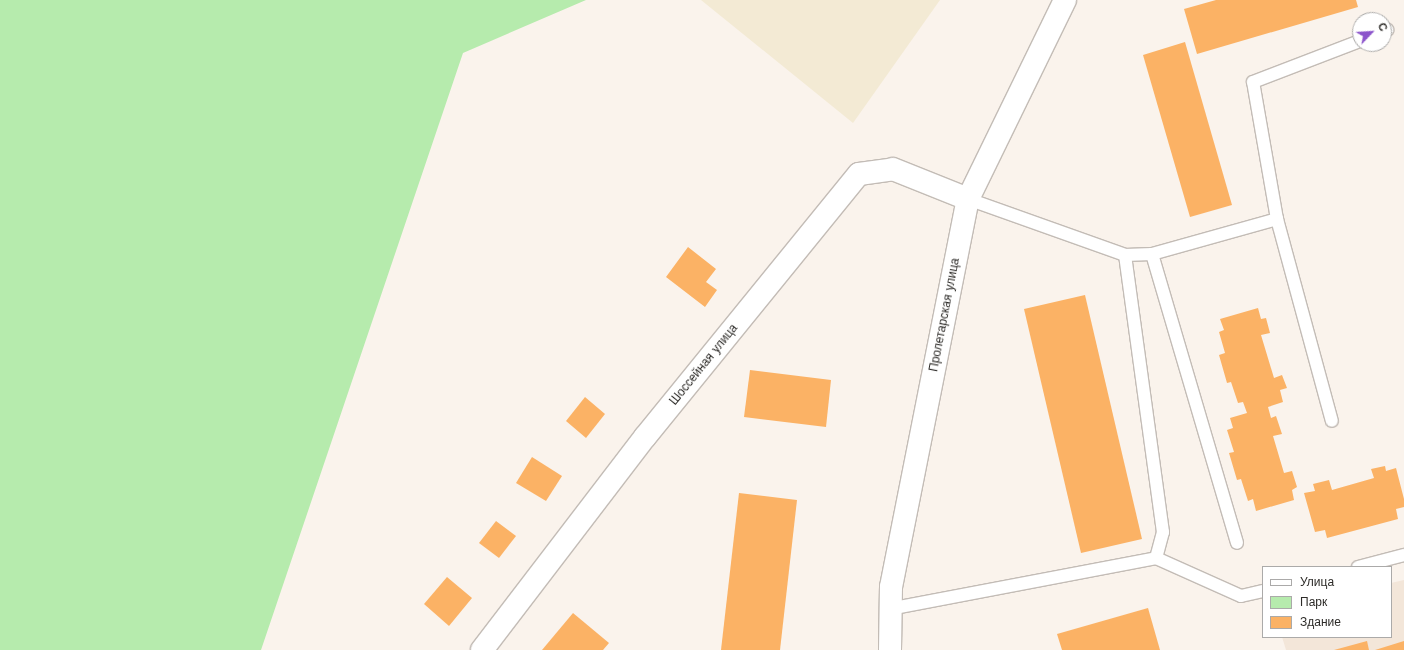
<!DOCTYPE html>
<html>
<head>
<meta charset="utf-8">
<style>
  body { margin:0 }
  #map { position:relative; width:1404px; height:650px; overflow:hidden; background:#faf3ec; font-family:"Work Sans",sans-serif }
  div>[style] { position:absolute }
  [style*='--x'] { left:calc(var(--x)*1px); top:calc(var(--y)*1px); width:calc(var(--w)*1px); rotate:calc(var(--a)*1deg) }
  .built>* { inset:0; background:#f3e6d9 }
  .industrial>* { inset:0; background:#f3ead4 }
  .green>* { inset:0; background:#b6ebad }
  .building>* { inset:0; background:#fbb265 }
  .roads { filter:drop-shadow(1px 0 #c3bcb6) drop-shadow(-1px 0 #c3bcb6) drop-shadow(0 1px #c3bcb6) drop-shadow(0 -1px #c3bcb6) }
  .lane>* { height:12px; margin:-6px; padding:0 6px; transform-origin:6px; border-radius:6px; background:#fff }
  .street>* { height:22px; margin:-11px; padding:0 11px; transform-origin:11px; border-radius:11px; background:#fff }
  span { translate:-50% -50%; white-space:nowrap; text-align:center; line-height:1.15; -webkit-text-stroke:3px #fff; paint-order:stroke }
  .street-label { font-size:12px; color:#2d2b28 }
  .legend { position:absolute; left:1262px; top:566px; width:130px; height:72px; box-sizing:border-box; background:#fff; border:1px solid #abaaa9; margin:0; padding:5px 7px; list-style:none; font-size:12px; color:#2d2b28 }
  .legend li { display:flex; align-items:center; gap:8px; height:20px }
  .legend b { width:20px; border:1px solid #abaaa9 }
  .north { position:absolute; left:1352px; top:12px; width:40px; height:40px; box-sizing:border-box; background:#fff; border:1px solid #abaaa9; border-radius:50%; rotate:65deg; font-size:11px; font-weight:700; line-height:16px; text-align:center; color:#2d2b28 }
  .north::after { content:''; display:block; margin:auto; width:14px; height:18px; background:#8c54cb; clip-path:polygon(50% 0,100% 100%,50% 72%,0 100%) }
</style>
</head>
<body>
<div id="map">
  <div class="built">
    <i style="clip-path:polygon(1404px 580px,1404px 650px,1286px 650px,1282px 637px,1391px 637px,1391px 583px)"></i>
  </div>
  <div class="industrial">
    <i style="clip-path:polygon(701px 0,940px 0,853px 123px)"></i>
  </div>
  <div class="green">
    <i style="clip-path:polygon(0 0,586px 0,463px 53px,261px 650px,0 650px)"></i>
  </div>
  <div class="building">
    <i style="clip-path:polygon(1216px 0,1356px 0,1358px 7px,1197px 54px,1184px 9px)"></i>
    <i style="clip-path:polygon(1185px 42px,1232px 205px,1190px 217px,1143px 55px)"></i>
    <i style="clip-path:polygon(688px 247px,716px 269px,706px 282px,717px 290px,705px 307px,666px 277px)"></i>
    <i style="clip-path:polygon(1085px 295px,1142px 539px,1081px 553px,1024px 309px)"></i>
    <i style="clip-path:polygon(1258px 308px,1261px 319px,1266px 318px,1270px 333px,1261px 335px,1274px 378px,1282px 375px,1287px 388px,1280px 390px,1283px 402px,1268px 407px,1271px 418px,1276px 416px,1282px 434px,1273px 436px,1284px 473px,1292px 471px,1297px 487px,1292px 490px,1294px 500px,1256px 511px,1253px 499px,1248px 501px,1241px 479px,1237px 480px,1229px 453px,1234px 452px,1227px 430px,1233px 428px,1230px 418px,1247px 413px,1243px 402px,1238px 403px,1231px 382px,1227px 383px,1219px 355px,1225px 353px,1219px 332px,1224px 330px,1220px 319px)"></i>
    <i style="clip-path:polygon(750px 370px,831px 380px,826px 427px,744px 417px)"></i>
    <i style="clip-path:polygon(585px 397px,605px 414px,586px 438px,566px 421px)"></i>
    <i style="clip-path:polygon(532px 457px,562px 476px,546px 501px,516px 483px)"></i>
    <i style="clip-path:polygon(1385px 466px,1386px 471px,1396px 468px,1404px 499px,1404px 507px,1396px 509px,1398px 519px,1327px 538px,1325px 530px,1315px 532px,1304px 493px,1315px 491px,1313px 484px,1329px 480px,1332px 490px,1374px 478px,1371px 469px)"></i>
    <i style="clip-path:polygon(739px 493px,797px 500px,780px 650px,721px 650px)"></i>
    <i style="clip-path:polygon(496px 521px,516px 536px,499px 558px,479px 543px)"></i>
    <i style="clip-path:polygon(447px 577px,472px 598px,449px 626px,424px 604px)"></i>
    <i style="clip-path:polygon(1148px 608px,1160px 650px,1062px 650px,1057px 634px)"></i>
    <i style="clip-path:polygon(573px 613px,609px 643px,603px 650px,542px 650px)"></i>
    <i style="clip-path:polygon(1367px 641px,1369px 650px,1334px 650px)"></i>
    <i style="clip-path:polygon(1404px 641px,1404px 650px,1375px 650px)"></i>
  </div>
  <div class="roads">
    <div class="lane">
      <i style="--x:1384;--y:32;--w:4;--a:-34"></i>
      <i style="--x:968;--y:199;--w:167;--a:19.6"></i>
      <i style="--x:1125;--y:255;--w:27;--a:-2"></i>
      <i style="--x:1152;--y:254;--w:130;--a:-15.6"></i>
      <i style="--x:1277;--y:219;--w:139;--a:-99.9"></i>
      <i style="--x:1253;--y:82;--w:115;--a:-21"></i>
      <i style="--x:1277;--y:219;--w:209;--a:74.8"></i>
      <i style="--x:1152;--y:254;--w:301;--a:73.6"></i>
      <i style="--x:1125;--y:255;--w:280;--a:82.2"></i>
      <i style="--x:1163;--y:532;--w:27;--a:105"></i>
      <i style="--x:1358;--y:567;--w:48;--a:-14.6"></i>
      <i style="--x:889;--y:609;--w:272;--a:-10.8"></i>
      <i style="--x:1156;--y:558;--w:93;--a:24.1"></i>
      <i style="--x:1241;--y:596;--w:23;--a:-13"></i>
    </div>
    <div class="street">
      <i style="--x:482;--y:650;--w:268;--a:-52.6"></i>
      <i style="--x:645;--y:437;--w:339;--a:-50.9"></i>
      <i style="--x:859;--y:174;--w:34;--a:-8"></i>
      <i style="--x:893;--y:169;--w:81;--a:21.8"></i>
      <i style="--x:890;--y:650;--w:63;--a:-89.1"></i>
      <i style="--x:891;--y:587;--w:396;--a:-78.8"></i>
      <i style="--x:968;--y:199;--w:221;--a:-64"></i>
    </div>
  </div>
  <div class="street-label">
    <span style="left:945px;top:315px;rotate:-79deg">Пролетарская улица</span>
    <span style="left:704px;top:365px;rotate:-51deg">Шоссейная улица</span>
  </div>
  <ul class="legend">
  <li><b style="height:5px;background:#fff"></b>Улица</li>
  <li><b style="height:11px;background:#b6ebad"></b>Парк</li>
  <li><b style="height:11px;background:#fbb265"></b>Здание</li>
  </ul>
  <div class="north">С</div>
</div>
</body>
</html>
